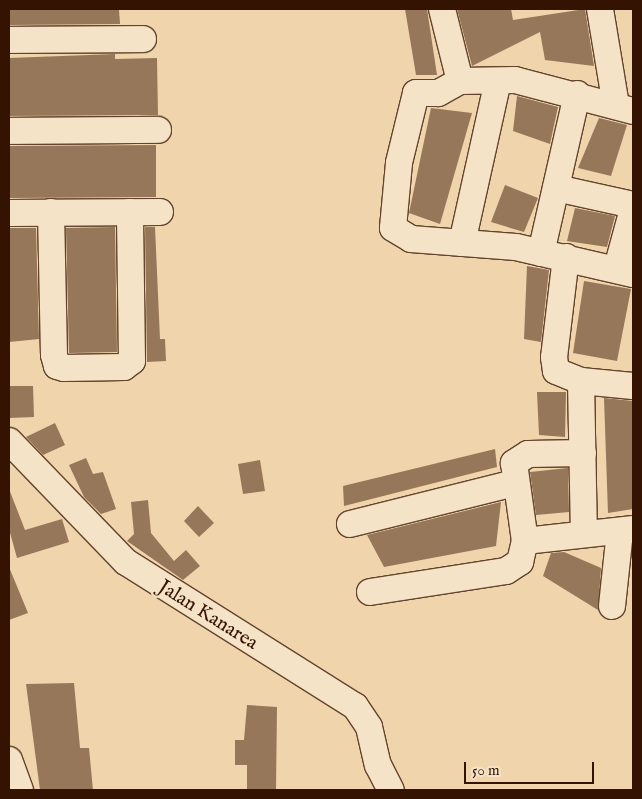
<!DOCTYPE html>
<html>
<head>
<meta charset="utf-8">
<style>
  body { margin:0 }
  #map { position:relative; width:642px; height:799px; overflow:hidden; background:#f0d4ab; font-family:"IM FELL English",serif }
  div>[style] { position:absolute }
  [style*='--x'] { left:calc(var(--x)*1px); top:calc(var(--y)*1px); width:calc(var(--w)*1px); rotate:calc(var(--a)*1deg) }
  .building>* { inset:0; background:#96775a }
  .roads { filter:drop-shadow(1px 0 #63432c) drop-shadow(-1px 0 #63432c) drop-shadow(0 1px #63432c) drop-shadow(0 -1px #63432c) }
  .minor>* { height:26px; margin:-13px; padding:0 13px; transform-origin:13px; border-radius:13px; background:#f5e3c8 }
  span { translate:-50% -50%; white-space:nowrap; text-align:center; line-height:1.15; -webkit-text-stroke:4.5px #f5e3c8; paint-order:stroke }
  .street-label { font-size:20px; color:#341302 }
  .frame { position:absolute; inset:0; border:10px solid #341302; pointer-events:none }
  .scale { position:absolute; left:464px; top:762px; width:130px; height:22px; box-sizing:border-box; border:2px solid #341302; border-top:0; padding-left:6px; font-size:15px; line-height:18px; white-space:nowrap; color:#341302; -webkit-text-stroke:4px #f5e3c8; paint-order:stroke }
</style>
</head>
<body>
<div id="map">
  <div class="building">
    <i style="clip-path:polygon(9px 9px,119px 9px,120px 24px,9px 25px)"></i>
    <i style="clip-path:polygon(405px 9px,427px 9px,437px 75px,416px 75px)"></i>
    <i style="clip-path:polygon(457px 9px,511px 9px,513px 20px,585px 9px,594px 66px,545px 60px,540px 32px,472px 66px)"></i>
    <i style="clip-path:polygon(115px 54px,115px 59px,157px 58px,158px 115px,9px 116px,9px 58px)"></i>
    <i style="clip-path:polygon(517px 96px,558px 107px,550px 144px,513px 131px)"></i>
    <i style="clip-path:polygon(431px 108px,472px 113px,440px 224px,409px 213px)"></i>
    <i style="clip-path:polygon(599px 118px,627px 125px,611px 176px,578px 168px)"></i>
    <i style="clip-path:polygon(156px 145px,156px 197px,9px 198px,9px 146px)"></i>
    <i style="clip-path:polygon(505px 185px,538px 198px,524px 232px,491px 222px)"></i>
    <i style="clip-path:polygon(575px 208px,615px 216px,607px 247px,567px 241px)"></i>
    <i style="clip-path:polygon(115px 227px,117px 352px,69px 353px,66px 228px)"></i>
    <i style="clip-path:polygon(145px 227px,155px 227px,160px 339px,165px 339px,166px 361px,147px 362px)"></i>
    <i style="clip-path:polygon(10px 228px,36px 228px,39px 339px,9px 342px)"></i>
    <i style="clip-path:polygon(527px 266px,549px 270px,541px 342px,524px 339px)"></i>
    <i style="clip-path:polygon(584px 281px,631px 289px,617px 361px,573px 353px)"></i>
    <i style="clip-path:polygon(9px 386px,33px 386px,34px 417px,9px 418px)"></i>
    <i style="clip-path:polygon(537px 392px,566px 392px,565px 437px,539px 435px)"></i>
    <i style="clip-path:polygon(604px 398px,633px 401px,633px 509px,608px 513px)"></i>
    <i style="clip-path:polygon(55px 423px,65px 445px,43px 455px,26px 437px)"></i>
    <i style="clip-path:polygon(495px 449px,497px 467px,344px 506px,343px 486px)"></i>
    <i style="clip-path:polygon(86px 458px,93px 474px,103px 472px,116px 509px,101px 514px,84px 497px,69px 465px)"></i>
    <i style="clip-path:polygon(260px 460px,265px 491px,243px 494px,238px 464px)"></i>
    <i style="clip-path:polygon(568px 468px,569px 512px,536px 515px,530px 472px)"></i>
    <i style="clip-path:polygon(9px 489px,25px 530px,62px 519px,69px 542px,17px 558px,9px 529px)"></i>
    <i style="clip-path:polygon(148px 500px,151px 533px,174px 561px,186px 550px,200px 566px,183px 580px,127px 541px,134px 534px,131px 502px)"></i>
    <i style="clip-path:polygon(501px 502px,496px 546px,384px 567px,367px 535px)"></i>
    <i style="clip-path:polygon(198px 506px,214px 523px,199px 537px,184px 521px)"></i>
    <i style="clip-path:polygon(564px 552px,601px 568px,598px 610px,543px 576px,551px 553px)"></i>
    <i style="clip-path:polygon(9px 567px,28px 613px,9px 620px)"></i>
    <i style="clip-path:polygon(74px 683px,80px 748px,89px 748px,93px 790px,40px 790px,26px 684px)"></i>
    <i style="clip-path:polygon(247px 705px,277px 707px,276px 790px,247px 790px,247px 765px,235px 765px,235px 740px,244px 740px)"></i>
  </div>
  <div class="roads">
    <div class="minor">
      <i style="--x:442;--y:9;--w:74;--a:76"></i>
      <i style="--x:600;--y:9;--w:98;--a:80.6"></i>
      <i style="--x:9;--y:40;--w:134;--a:-0.4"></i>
      <i style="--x:633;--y:111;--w:122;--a:-165.3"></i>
      <i style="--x:515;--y:80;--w:55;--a:179"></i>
      <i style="--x:460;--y:81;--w:25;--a:151"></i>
      <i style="--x:438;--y:93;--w:22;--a:180"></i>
      <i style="--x:416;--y:93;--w:72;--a:103.7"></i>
      <i style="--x:399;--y:163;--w:65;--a:95.3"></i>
      <i style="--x:393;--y:228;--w:21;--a:31"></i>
      <i style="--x:411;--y:239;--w:105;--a:4.4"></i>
      <i style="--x:516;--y:247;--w:120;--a:13"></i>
      <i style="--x:9;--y:131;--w:149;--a:-0.4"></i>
      <i style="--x:556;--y:188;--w:79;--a:12.4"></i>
      <i style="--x:51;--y:212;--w:143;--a:88.8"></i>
      <i style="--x:54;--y:355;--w:11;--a:75"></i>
      <i style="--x:57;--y:366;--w:7;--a:16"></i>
      <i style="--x:64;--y:368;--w:60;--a:-1"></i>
      <i style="--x:124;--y:367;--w:10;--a:-37"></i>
      <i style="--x:132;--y:361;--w:149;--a:-90.8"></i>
      <i style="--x:9;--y:213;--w:151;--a:-0.4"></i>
      <i style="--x:462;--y:243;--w:166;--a:-77.5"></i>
      <i style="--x:541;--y:253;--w:163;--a:-77.2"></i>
      <i style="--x:566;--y:257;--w:101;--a:96.8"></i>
      <i style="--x:554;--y:357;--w:14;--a:82"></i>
      <i style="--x:556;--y:371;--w:27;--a:22"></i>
      <i style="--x:581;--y:381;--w:52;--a:5.5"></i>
      <i style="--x:617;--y:268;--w:61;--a:-74.8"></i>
      <i style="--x:581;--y:381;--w:153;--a:88.9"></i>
      <i style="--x:9;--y:441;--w:168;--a:46"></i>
      <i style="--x:126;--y:562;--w:271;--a:32.2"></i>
      <i style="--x:355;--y:706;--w:25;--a:56"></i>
      <i style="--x:369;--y:727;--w:39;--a:77"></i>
      <i style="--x:378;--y:765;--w:28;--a:63"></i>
      <i style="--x:583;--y:453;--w:55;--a:179"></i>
      <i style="--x:528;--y:454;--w:17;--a:147"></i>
      <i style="--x:514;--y:463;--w:79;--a:82"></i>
      <i style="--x:525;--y:541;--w:109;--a:-6.3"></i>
      <i style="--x:350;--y:524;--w:169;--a:-14"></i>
      <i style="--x:370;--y:592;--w:138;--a:-8.8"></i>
      <i style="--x:506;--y:571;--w:17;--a:-33"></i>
      <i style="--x:520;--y:562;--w:22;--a:-77"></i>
      <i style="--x:612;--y:606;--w:75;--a:-83.9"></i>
      <i style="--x:9;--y:760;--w:32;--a:70"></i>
    </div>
  </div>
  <div class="street-label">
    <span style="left:208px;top:615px;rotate:32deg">Jalan Kanarea</span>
  </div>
  <div class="frame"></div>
  <div class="scale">50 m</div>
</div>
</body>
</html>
